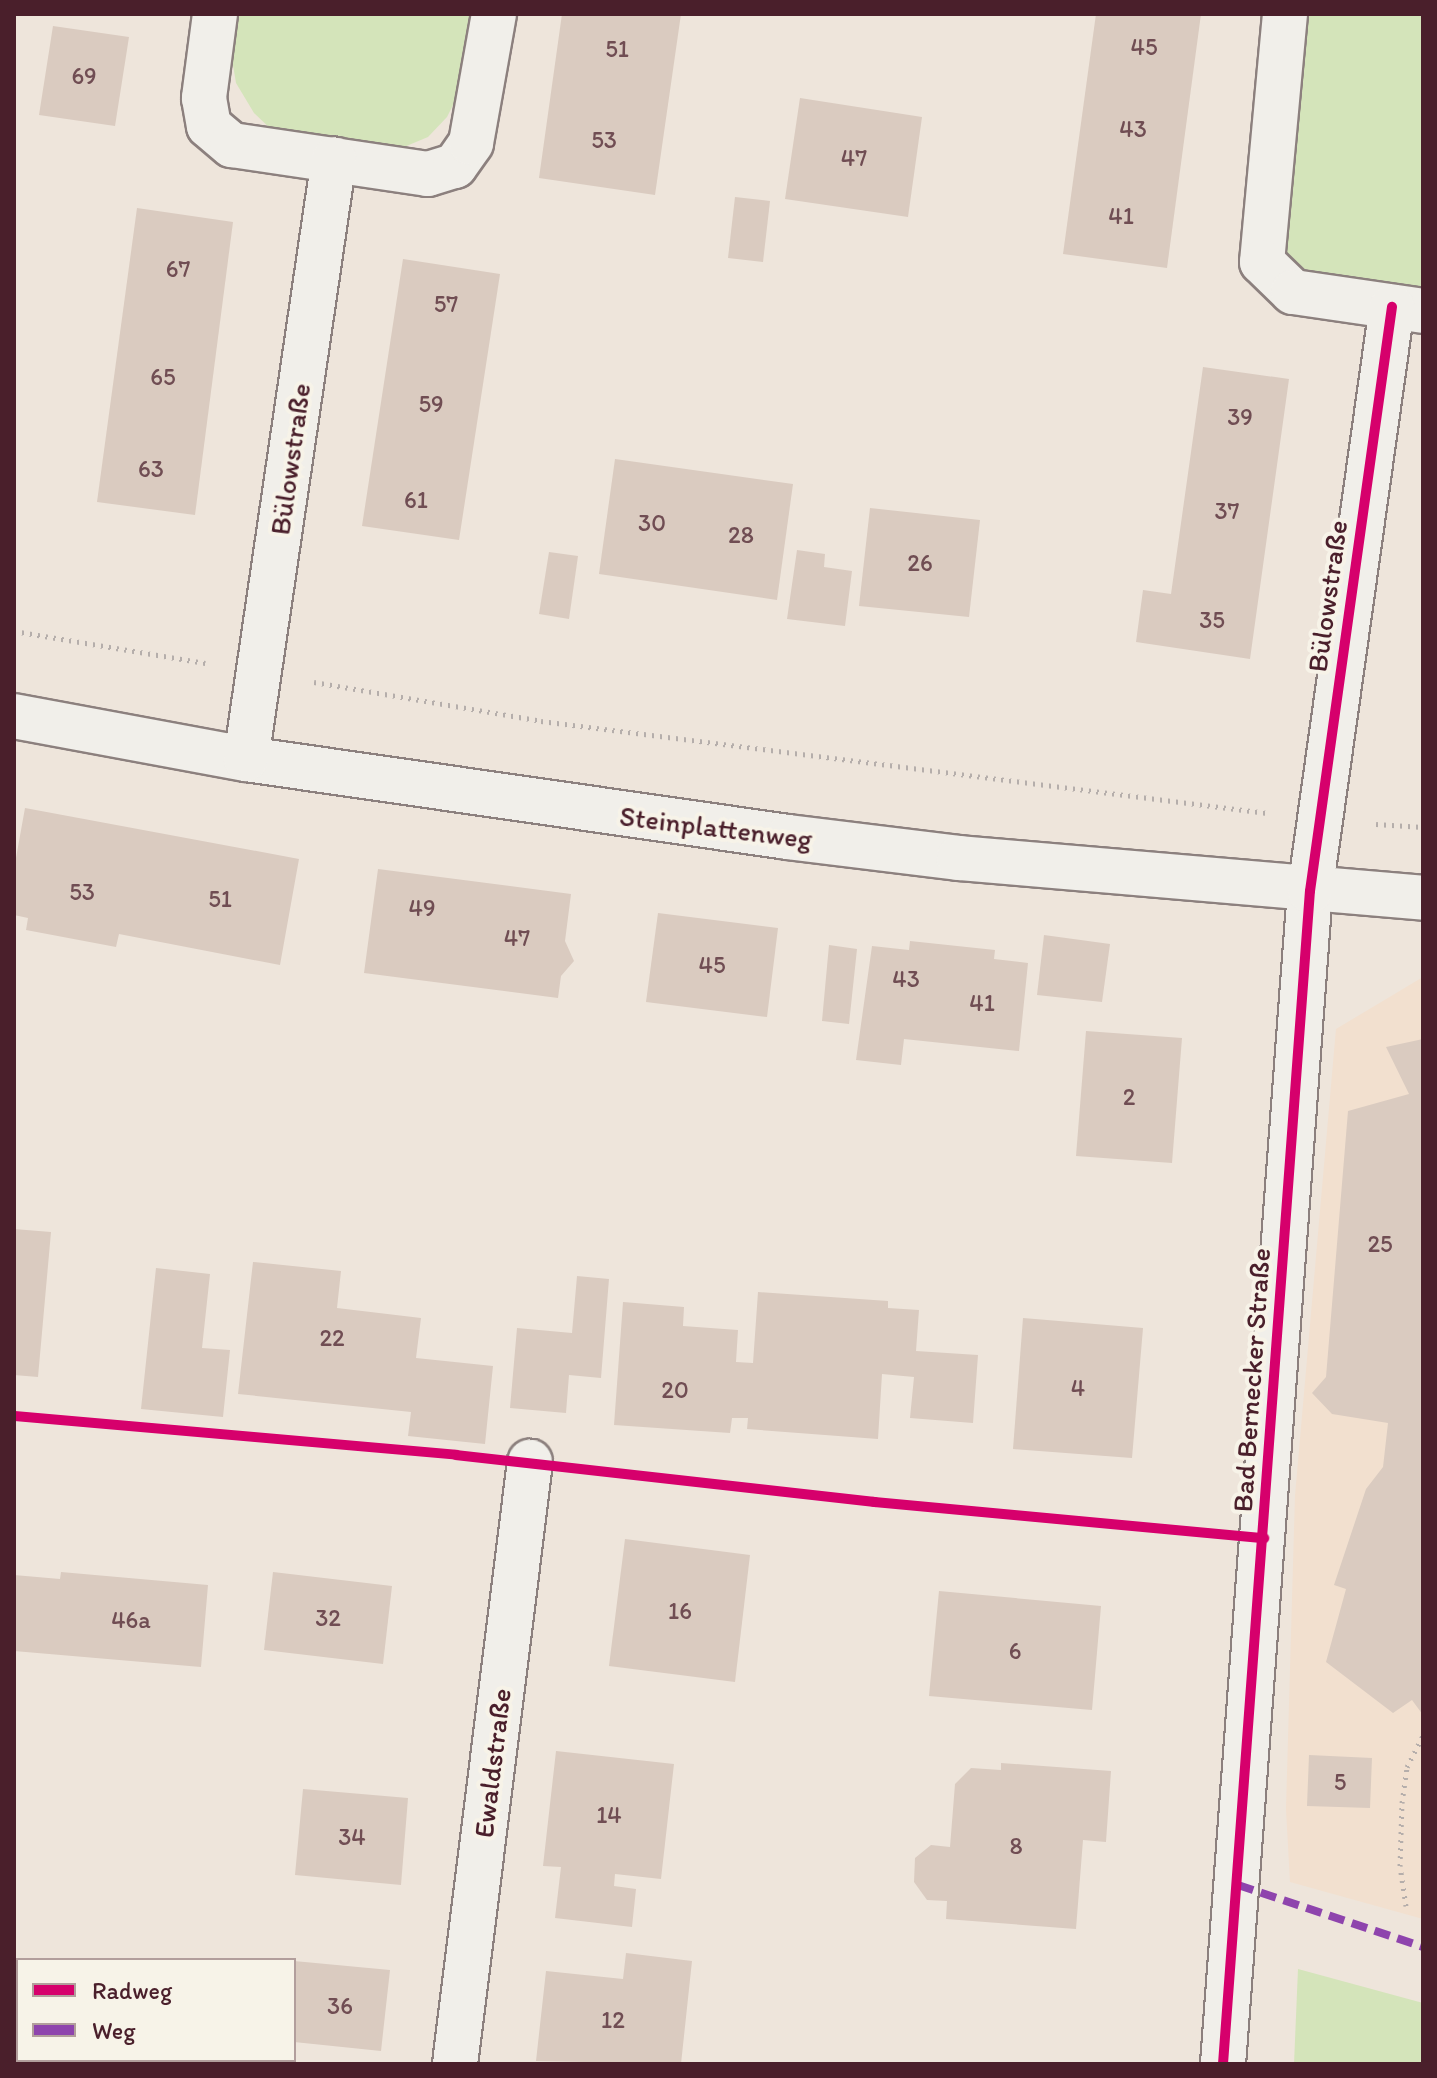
<!DOCTYPE html>
<html>
<head>
<meta charset="utf-8">
<style>
  body { margin:0 }
  #map { position:relative; width:1437px; height:2078px; overflow:hidden; background:#eee5db; font-family:Itim,sans-serif }
  div>[style] { position:absolute }
  [style*='--x'] { left:calc(var(--x)*1px); top:calc(var(--y)*1px); width:calc(var(--w)*1px); rotate:calc(var(--a)*1deg) }
  .built>* { inset:0; background:#f2e0cf }
  .green>* { inset:0; background:#d4e4ba }
  .building>* { inset:0; background:#dacbc0 }
  .path>* { height:5px; margin-top:-2.5px; transform-origin:0; background:repeating-linear-gradient(90deg,#b5aeab 0 2px,transparent 0 8px) }
  .roads { filter:drop-shadow(2px 0 #8c807e) drop-shadow(-2px 0 #8c807e) drop-shadow(0 2px #8c807e) drop-shadow(0 -2px #8c807e) }
  .street>* { height:44px; margin:-22px; padding:0 22px; transform-origin:22px; border-radius:22px; background:#f1efea }
  .quiet>* { height:8px; margin-top:-4px; transform-origin:0; background:repeating-linear-gradient(90deg,#8e44ad 0 16px,transparent 0 24px) }
  .cycleway>* { height:10px; margin:-5px; padding:0 5px; transform-origin:5px; border-radius:5px; background:#d6006c }
  span { translate:-50% -50%; white-space:nowrap; text-align:center; line-height:1.15; -webkit-text-stroke:8px #f7f3e8; paint-order:stroke }
  .number-label { font-size:24px; color:#704d53 }
  .number-label span { -webkit-text-stroke-width:0 }
  .street-label { font-size:28px; color:#4a1f2b }
  .frame { position:absolute; inset:0; border:16px solid #4a1f2b; pointer-events:none }
  .legend { position:absolute; left:16px; top:1958px; width:280px; height:104px; box-sizing:border-box; background:#f7f3e8; border:2px solid #b29e9c; margin:0; padding:10px 14px; list-style:none; font-size:24px; color:#4a1f2b }
  .legend li { display:flex; align-items:center; gap:16px; height:40px }
  .legend b { width:40px; border:2px solid #b29e9c }
</style>
</head>
<body>
<div id="map">
  <div class="built">
    <i style="clip-path:polygon(1423px 977px,1423px 1919px,1290px 1882px,1286px 1809px,1295px 1496px,1336px 1029px)"></i>
  </div>
  <div class="green">
    <i style="clip-path:polygon(234px 14px,473px 14px,462px 87px,447px 117px,428px 137px,404px 147px,273px 131px,254px 113px,236px 83px,230px 47px)"></i>
    <i style="clip-path:polygon(1309px 14px,1423px 14px,1423px 292px,1303px 278px,1279px 253px)"></i>
    <i style="clip-path:polygon(1298px 1969px,1423px 2003px,1423px 2064px,1294px 2064px)"></i>
  </div>
  <div class="building">
    <i style="clip-path:polygon(562px 14px,681px 14px,655px 195px,539px 178px)"></i>
    <i style="clip-path:polygon(1096px 14px,1201px 14px,1167px 268px,1063px 254px)"></i>
    <i style="clip-path:polygon(53px 26px,129px 37px,115px 126px,39px 115px)"></i>
    <i style="clip-path:polygon(800px 98px,922px 117px,908px 217px,785px 199px)"></i>
    <i style="clip-path:polygon(735px 197px,770px 201px,763px 262px,728px 258px)"></i>
    <i style="clip-path:polygon(137px 208px,233px 222px,195px 515px,97px 502px)"></i>
    <i style="clip-path:polygon(403px 259px,500px 274px,459px 540px,362px 526px)"></i>
    <i style="clip-path:polygon(1203px 367px,1289px 379px,1250px 659px,1136px 642px,1143px 590px,1171px 594px)"></i>
    <i style="clip-path:polygon(615px 459px,793px 484px,777px 600px,599px 574px)"></i>
    <i style="clip-path:polygon(870px 508px,980px 520px,969px 617px,859px 606px)"></i>
    <i style="clip-path:polygon(797px 550px,825px 554px,824px 567px,852px 571px,845px 626px,787px 619px)"></i>
    <i style="clip-path:polygon(549px 552px,578px 556px,569px 619px,539px 614px)"></i>
    <i style="clip-path:polygon(25px 808px,299px 859px,280px 965px,119px 934px,116px 947px,26px 930px,28px 918px,14px 915px,14px 869px)"></i>
    <i style="clip-path:polygon(378px 869px,571px 894px,565px 941px,574px 961px,561px 976px,558px 998px,364px 973px)"></i>
    <i style="clip-path:polygon(658px 913px,778px 928px,767px 1017px,646px 1002px)"></i>
    <i style="clip-path:polygon(1044px 935px,1110px 944px,1102px 1002px,1037px 995px)"></i>
    <i style="clip-path:polygon(910px 941px,995px 950px,994px 959px,1028px 963px,1019px 1051px,904px 1039px,901px 1065px,856px 1060px,872px 946px,909px 950px)"></i>
    <i style="clip-path:polygon(829px 945px,857px 949px,849px 1024px,822px 1021px)"></i>
    <i style="clip-path:polygon(1086px 1031px,1182px 1038px,1172px 1163px,1076px 1156px)"></i>
    <i style="clip-path:polygon(1423px 1039px,1423px 1715px,1412px 1700px,1393px 1713px,1326px 1662px,1346px 1589px,1334px 1585px,1366px 1489px,1383px 1467px,1388px 1423px,1332px 1414px,1312px 1393px,1326px 1377px,1348px 1111px,1409px 1094px,1386px 1047px)"></i>
    <i style="clip-path:polygon(14px 1229px,51px 1232px,38px 1377px,14px 1375px)"></i>
    <i style="clip-path:polygon(253px 1262px,341px 1271px,337px 1308px,421px 1318px,416px 1358px,493px 1366px,485px 1444px,408px 1436px,411px 1412px,238px 1394px)"></i>
    <i style="clip-path:polygon(156px 1268px,210px 1274px,202px 1348px,230px 1350px,223px 1417px,141px 1409px)"></i>
    <i style="clip-path:polygon(577px 1276px,609px 1279px,601px 1378px,569px 1375px,566px 1413px,510px 1408px,517px 1328px,572px 1333px)"></i>
    <i style="clip-path:polygon(758px 1292px,888px 1301px,888px 1308px,919px 1310px,916px 1351px,978px 1355px,973px 1423px,910px 1418px,914px 1377px,882px 1374px,878px 1439px,747px 1429px,748px 1418px,732px 1418px,730px 1433px,614px 1425px,623px 1302px,684px 1307px,683px 1326px,738px 1330px,736px 1362px,753px 1363px)"></i>
    <i style="clip-path:polygon(1023px 1318px,1143px 1328px,1132px 1458px,1013px 1449px)"></i>
    <i style="clip-path:polygon(625px 1539px,750px 1555px,735px 1682px,609px 1666px)"></i>
    <i style="clip-path:polygon(61px 1572px,208px 1585px,201px 1667px,14px 1651px,14px 1575px,60px 1579px)"></i>
    <i style="clip-path:polygon(273px 1572px,392px 1586px,383px 1664px,264px 1650px)"></i>
    <i style="clip-path:polygon(939px 1591px,1101px 1606px,1092px 1710px,929px 1696px)"></i>
    <i style="clip-path:polygon(556px 1751px,674px 1764px,661px 1879px,615px 1874px,614px 1886px,636px 1889px,632px 1927px,555px 1918px,561px 1867px,543px 1866px)"></i>
    <i style="clip-path:polygon(1309px 1755px,1372px 1758px,1370px 1808px,1307px 1806px)"></i>
    <i style="clip-path:polygon(1001px 1763px,1111px 1771px,1106px 1842px,1083px 1840px,1076px 1929px,946px 1919px,947px 1901px,927px 1900px,914px 1882px,915px 1858px,931px 1845px,950px 1847px,955px 1784px,971px 1768px,1001px 1770px)"></i>
    <i style="clip-path:polygon(303px 1789px,408px 1798px,401px 1885px,295px 1875px)"></i>
    <i style="clip-path:polygon(626px 1953px,692px 1961px,681px 2064px,536px 2061px,546px 1971px,623px 1979px)"></i>
    <i style="clip-path:polygon(294px 1961px,390px 1970px,381px 2051px,294px 2042px)"></i>
  </div>
  <div class="path">
    <i style="--x:14;--y:631;--w:194;--a:9.5"></i>
    <i style="--x:314;--y:682;--w:230;--a:9.7"></i>
    <i style="--x:541;--y:721;--w:732;--a:7.22"></i>
    <i style="--x:1376;--y:824;--w:47;--a:3.7"></i>
    <i style="--x:1406;--y:1906;--w:40;--a:-98.5"></i>
    <i style="--x:1400;--y:1866;--w:63;--a:-88.2"></i>
    <i style="--x:1402;--y:1803;--w:36;--a:-82"></i>
    <i style="--x:1407;--y:1767;--w:36;--a:-63"></i>
  </div>
  <div class="roads">
    <div class="street">
      <i style="--x:215;--y:14;--w:85;--a:97.5"></i>
      <i style="--x:204;--y:98;--w:28;--a:80"></i>
      <i style="--x:209;--y:126;--w:30;--a:40"></i>
      <i style="--x:232;--y:145;--w:198;--a:8.4"></i>
      <i style="--x:428;--y:174;--w:28;--a:-17"></i>
      <i style="--x:455;--y:166;--w:28;--a:-55"></i>
      <i style="--x:471;--y:143;--w:131;--a:-79.9"></i>
      <i style="--x:1285;--y:14;--w:249;--a:95.3"></i>
      <i style="--x:1262;--y:262;--w:43;--a:44.1"></i>
      <i style="--x:1293;--y:292;--w:131;--a:8.3"></i>
      <i style="--x:14;--y:716;--w:236;--a:10.5"></i>
      <i style="--x:246;--y:759;--w:548;--a:8.19"></i>
      <i style="--x:788;--y:837;--w:172;--a:7"></i>
      <i style="--x:959;--y:858;--w:466;--a:4.9"></i>
      <i style="--x:246;--y:759;--w:606;--a:-81.66"></i>
      <i style="--x:455;--y:2064;--w:607;--a:-82.9"></i>
      <i style="--x:1223;--y:2064;--w:1176;--a:-85.76"></i>
      <i style="--x:1310;--y:891;--w:590;--a:-82.01"></i>
    </div>
  </div>
  <div class="quiet">
    <i style="--x:1238;--y:1885;--w:195;--a:18.5"></i>
  </div>
  <div class="cycleway">
    <i style="--x:14;--y:1416;--w:444;--a:5"></i>
    <i style="--x:456;--y:1455;--w:421;--a:6.4"></i>
    <i style="--x:874;--y:1502;--w:392;--a:5.3"></i>
    <i style="--x:1223;--y:2064;--w:1176;--a:-85.76"></i>
    <i style="--x:1310;--y:891;--w:590;--a:-82.01"></i>
  </div>
  <div class="number-label">
    <span style="left:1144px;top:47px">45</span>
    <span style="left:617px;top:49px">51</span>
    <span style="left:84px;top:76px">69</span>
    <span style="left:1133px;top:129px">43</span>
    <span style="left:604px;top:140px">53</span>
    <span style="left:854px;top:158px">47</span>
    <span style="left:1121px;top:216px">41</span>
    <span style="left:178px;top:269px">67</span>
    <span style="left:446px;top:304px">57</span>
    <span style="left:163px;top:377px">65</span>
    <span style="left:431px;top:404px">59</span>
    <span style="left:1240px;top:417px">39</span>
    <span style="left:151px;top:469px">63</span>
    <span style="left:416px;top:500px">61</span>
    <span style="left:1227px;top:511px">37</span>
    <span style="left:652px;top:523px">30</span>
    <span style="left:741px;top:535px">28</span>
    <span style="left:920px;top:563px">26</span>
    <span style="left:1212px;top:620px">35</span>
    <span style="left:82px;top:892px">53</span>
    <span style="left:220px;top:899px">51</span>
    <span style="left:422px;top:908px">49</span>
    <span style="left:517px;top:938px">47</span>
    <span style="left:712px;top:965px">45</span>
    <span style="left:906px;top:979px">43</span>
    <span style="left:982px;top:1003px">41</span>
    <span style="left:1129px;top:1097px">2</span>
    <span style="left:1380px;top:1244px">25</span>
    <span style="left:332px;top:1338px">22</span>
    <span style="left:1078px;top:1388px">4</span>
    <span style="left:675px;top:1390px">20</span>
    <span style="left:680px;top:1611px">16</span>
    <span style="left:328px;top:1618px">32</span>
    <span style="left:131px;top:1620px">46a</span>
    <span style="left:1015px;top:1651px">6</span>
    <span style="left:1340px;top:1782px">5</span>
    <span style="left:609px;top:1815px">14</span>
    <span style="left:352px;top:1837px">34</span>
    <span style="left:1016px;top:1846px">8</span>
    <span style="left:340px;top:2006px">36</span>
    <span style="left:613px;top:2020px">12</span>
  </div>
  <div class="street-label">
    <span style="left:290px;top:459px;rotate:-82deg">Bülowstraße</span>
    <span style="left:1327px;top:596px;rotate:-82deg">Bülowstraße</span>
    <span style="left:716px;top:827px;rotate:7deg">Steinplattenweg</span>
    <span style="left:1251px;top:1380px;rotate:-86deg">Bad Bernecker Straße</span>
    <span style="left:492px;top:1763px;rotate:-83deg">Ewaldstraße</span>
  </div>
  <div class="frame"></div>
  <ul class="legend">
  <li><b style="height:10px;background:#d6006c"></b>Radweg</li>
  <li><b style="height:10px;background:#8e44ad"></b>Weg</li>
  </ul>
</div>
</body>
</html>
